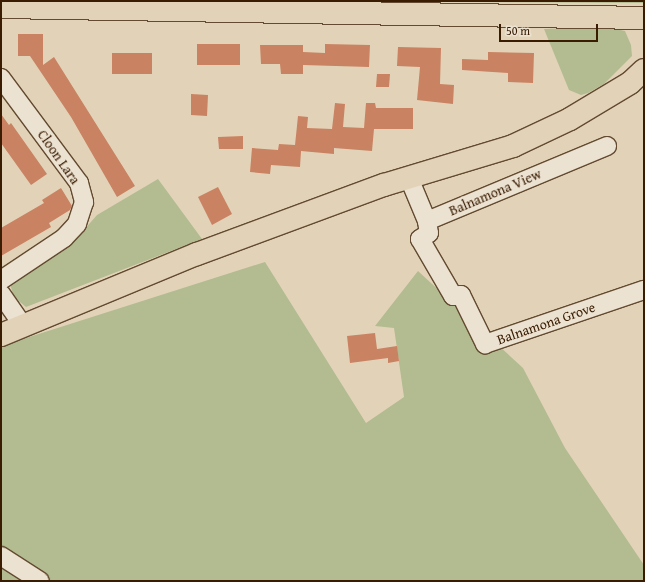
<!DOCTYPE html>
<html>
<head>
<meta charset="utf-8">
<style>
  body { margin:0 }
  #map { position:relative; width:645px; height:582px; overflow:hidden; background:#e2d3b8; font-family:"Gentium Book Plus",serif }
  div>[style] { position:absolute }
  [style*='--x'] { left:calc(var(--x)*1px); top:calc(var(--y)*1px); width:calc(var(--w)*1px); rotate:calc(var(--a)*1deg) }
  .green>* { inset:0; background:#b2bc90 }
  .building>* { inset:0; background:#c98262 }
  .roads { filter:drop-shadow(1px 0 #634a30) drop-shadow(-1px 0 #634a30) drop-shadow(0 1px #634a30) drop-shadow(0 -1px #634a30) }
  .minor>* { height:18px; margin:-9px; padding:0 9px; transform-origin:9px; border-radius:9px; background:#ece2d1 }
  .major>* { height:22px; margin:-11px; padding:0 11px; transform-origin:11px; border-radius:11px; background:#e2d3b8 }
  span { translate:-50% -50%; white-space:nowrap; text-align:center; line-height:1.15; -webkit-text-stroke:4px #ece2d1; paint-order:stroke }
  .street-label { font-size:14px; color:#391c02 }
  .frame { position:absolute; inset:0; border:2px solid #391c02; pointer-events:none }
  .scale { position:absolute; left:499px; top:24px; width:99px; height:18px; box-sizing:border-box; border:2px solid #391c02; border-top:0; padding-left:5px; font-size:12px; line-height:14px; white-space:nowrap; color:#391c02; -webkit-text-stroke:3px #ece2d1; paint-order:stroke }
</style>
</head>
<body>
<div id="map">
  <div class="green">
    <i style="clip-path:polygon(479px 1px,644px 1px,644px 3px,479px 2px)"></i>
    <i style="clip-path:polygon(607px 27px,625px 31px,631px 45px,632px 56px,604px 84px,588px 93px,581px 95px,569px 90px,544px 29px)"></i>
    <i style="clip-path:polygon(158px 179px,202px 239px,26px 307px,14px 297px,10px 284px,83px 231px,97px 215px)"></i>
    <i style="clip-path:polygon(265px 262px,366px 423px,404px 397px,394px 328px,375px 326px,418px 271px,523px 368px,565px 448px,644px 565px,644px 581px,1px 581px,1px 346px)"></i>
  </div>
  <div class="building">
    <i style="clip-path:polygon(18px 34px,43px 34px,43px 65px,54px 57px,135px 186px,117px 197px,71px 117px,30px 56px,18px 56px)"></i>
    <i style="clip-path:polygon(197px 44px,240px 44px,240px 65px,197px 65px)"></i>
    <i style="clip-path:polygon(325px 44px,370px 45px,369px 67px,303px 65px,303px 74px,281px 74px,280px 64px,261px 64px,260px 45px,303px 45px,303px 52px,325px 53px)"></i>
    <i style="clip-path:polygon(398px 47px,441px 48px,440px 84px,454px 85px,453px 104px,417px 100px,420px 67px,397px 66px)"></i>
    <i style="clip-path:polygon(488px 52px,534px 53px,533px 83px,508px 82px,508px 73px,462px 70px,462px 59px,488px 60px)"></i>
    <i style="clip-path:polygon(112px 53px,152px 53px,152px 74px,112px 74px)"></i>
    <i style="clip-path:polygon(377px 74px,390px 74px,389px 87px,376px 87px)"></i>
    <i style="clip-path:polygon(191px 94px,208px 95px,207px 116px,191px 115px)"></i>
    <i style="clip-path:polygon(335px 103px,345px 104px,343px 127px,364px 128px,366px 103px,375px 103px,376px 108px,413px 108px,413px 129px,374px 129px,372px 151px,334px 148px,334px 154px,301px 151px,300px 167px,271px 165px,270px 174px,250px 172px,252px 148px,278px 150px,279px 144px,295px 145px,298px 116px,308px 117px,307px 128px,332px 129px)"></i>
    <i style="clip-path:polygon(1px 114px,9px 125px,11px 123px,47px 174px,31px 185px,1px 143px)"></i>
    <i style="clip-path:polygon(243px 136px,243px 149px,219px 149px,218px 137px)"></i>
    <i style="clip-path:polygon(218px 187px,232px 214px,212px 225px,198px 197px)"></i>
    <i style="clip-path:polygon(61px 188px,72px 206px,70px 210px,49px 223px,51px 227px,1px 256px,1px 228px,44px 203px,42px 200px)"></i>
    <i style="clip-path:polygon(375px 333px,377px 349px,397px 346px,399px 361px,388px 363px,388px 358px,350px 363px,347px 336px)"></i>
  </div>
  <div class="roads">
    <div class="minor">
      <i style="--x:1;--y:78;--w:131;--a:53.4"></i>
      <i style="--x:79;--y:183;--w:20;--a:75"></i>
      <i style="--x:84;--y:202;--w:23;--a:108"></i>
      <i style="--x:77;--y:224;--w:19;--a:133"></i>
      <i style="--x:64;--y:238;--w:76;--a:146.3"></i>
      <i style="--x:409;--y:178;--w:47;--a:67.3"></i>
      <i style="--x:427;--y:221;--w:195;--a:-22.6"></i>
      <i style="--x:427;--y:221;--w:12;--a:81"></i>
      <i style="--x:429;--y:233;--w:11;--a:146"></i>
      <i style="--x:420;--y:239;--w:66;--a:59.9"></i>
      <i style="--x:453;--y:296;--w:8;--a:-7"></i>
      <i style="--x:461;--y:295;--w:55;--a:63.9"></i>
      <i style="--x:485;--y:344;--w:168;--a:-18.8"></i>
      <i style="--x:1;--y:294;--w:40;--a:55.1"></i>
      <i style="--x:1;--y:556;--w:46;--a:32.7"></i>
    </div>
    <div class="major">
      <i style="--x:1;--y:7;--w:643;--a:0.98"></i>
      <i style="--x:1;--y:335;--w:212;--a:-22.5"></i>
      <i style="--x:197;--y:254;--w:199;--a:-20.3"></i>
      <i style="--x:384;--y:185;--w:135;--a:-16.8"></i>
      <i style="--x:513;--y:146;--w:63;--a:-25.3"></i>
      <i style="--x:570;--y:119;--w:70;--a:-31"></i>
      <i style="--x:630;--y:83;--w:19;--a:-43"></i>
    </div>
  </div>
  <div class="street-label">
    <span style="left:59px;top:157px;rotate:55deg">Cloon Lara</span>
    <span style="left:495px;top:192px;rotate:-23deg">Balnamona View</span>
    <span style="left:546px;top:323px;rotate:-19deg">Balnamona Grove</span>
  </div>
  <div class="frame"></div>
  <div class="scale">50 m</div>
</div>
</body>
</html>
